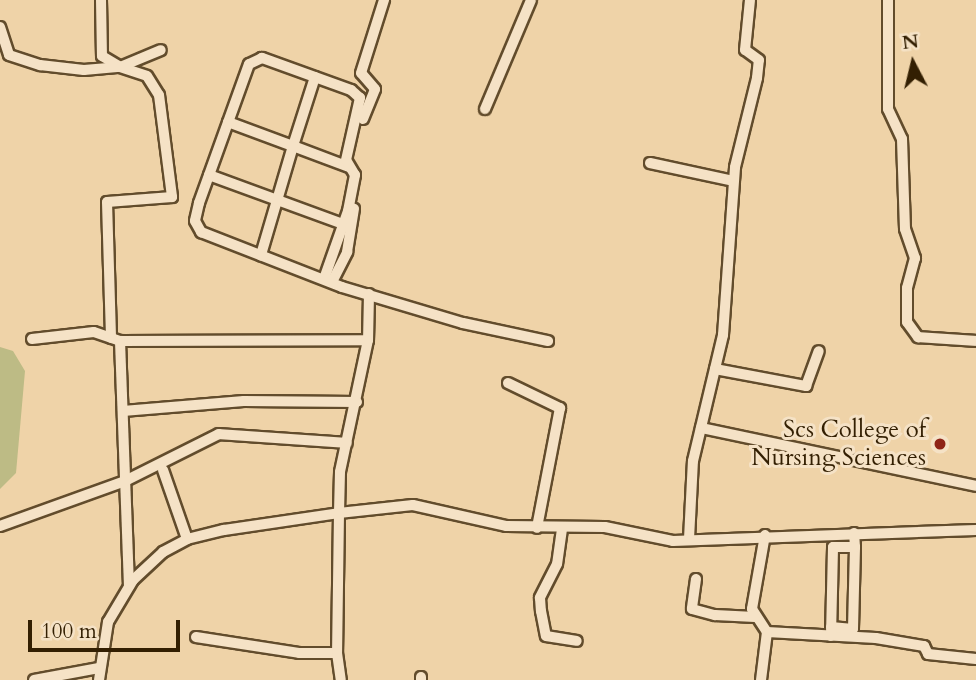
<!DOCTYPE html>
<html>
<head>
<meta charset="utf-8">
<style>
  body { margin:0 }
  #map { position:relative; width:976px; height:680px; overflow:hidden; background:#efd3a8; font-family:Cardo,serif }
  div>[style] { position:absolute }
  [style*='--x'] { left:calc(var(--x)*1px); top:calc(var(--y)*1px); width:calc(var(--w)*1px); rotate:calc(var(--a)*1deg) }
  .green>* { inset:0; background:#bdbb85 }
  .roads { filter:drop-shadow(2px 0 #624c2c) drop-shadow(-2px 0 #624c2c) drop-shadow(0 2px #624c2c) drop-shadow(0 -2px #624c2c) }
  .street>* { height:10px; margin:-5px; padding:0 5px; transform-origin:5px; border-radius:5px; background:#f5e2c6 }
  .dots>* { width:19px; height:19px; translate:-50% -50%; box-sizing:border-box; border:4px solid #f5e2c6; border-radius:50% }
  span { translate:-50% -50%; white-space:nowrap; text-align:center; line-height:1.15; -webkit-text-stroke:6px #f5e2c6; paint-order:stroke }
  .poi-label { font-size:24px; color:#331f02 }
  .right { translate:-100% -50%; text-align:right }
  .north { position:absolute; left:878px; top:28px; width:70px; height:70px; -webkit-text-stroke:5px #f5e2c6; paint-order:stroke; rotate:353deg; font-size:19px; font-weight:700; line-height:28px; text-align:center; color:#331f02 }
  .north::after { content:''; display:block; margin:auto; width:24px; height:32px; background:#331f02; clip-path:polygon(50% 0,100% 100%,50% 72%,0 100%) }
  .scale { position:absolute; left:28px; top:620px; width:152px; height:32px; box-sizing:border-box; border:4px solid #331f02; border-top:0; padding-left:9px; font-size:21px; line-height:24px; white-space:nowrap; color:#331f02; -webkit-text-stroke:5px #f5e2c6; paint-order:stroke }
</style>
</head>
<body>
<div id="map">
  <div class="green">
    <i style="clip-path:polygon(0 347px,13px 351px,25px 371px,16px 473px,0 489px)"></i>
  </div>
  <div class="roads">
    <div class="street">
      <i style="--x:101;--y:0;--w:56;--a:89"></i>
      <i style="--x:102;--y:56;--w:21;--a:31"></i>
      <i style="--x:120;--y:67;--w:44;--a:-22.5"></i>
      <i style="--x:888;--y:0;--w:109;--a:90"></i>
      <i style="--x:888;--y:109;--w:33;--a:65"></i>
      <i style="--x:902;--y:139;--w:90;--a:88.1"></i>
      <i style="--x:905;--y:229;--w:31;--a:71"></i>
      <i style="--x:915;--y:258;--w:31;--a:105"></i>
      <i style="--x:907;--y:288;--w:34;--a:90"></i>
      <i style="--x:907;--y:322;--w:19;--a:54"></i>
      <i style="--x:918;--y:337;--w:58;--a:3.9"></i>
      <i style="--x:0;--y:27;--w:29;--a:72"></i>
      <i style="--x:9;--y:55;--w:33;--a:18"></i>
      <i style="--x:40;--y:65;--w:44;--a:6.5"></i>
      <i style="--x:84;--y:70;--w:36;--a:-5"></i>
      <i style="--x:120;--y:67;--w:28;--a:18"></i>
      <i style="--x:147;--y:76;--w:22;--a:58"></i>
      <i style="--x:159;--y:95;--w:103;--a:82.7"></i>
      <i style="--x:172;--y:197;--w:65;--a:175.6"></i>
      <i style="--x:107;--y:202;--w:136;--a:88.3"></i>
      <i style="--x:315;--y:77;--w:72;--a:107.7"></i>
      <i style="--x:293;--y:146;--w:60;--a:20.6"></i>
      <i style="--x:485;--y:109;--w:118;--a:-67.1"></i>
      <i style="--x:363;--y:119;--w:32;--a:-68"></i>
      <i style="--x:375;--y:89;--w:21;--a:-131"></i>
      <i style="--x:361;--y:73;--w:77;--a:-72.5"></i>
      <i style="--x:228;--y:122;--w:69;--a:20.3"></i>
      <i style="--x:293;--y:146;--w:114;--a:106.4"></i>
      <i style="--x:650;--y:163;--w:85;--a:12.2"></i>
      <i style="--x:209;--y:175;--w:143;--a:20.1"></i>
      <i style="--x:324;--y:279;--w:72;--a:-70.6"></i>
      <i style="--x:348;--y:211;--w:37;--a:-79"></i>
      <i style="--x:355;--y:175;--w:17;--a:-121"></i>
      <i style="--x:346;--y:160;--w:64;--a:-77.3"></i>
      <i style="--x:360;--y:98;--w:12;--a:-138"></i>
      <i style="--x:351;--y:90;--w:95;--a:-160.2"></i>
      <i style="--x:262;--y:58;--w:14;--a:155"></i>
      <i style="--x:249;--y:64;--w:148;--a:109.8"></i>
      <i style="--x:199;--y:203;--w:18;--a:103"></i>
      <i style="--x:195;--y:221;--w:13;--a:61"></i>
      <i style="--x:201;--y:232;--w:151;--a:21.3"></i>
      <i style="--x:342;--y:287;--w:126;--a:16.6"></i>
      <i style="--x:463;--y:323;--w:87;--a:12"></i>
      <i style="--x:332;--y:282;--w:34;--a:-63"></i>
      <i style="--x:347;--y:252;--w:44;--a:-80.8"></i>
      <i style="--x:369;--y:294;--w:46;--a:91.2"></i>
      <i style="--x:368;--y:340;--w:135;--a:102"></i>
      <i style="--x:340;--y:472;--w:41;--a:91.4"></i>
      <i style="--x:339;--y:513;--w:74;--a:-6.2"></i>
      <i style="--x:413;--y:505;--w:95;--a:12.7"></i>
      <i style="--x:506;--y:526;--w:99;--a:0.6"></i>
      <i style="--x:605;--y:527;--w:69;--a:11.6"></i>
      <i style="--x:673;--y:541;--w:303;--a:-2.1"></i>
      <i style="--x:32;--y:339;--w:62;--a:-6.4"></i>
      <i style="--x:94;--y:332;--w:28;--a:19"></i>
      <i style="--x:120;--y:341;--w:248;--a:-0.2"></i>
      <i style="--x:120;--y:341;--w:245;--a:87.9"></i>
      <i style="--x:715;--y:369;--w:93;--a:10.6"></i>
      <i style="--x:806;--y:386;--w:37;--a:-70"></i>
      <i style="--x:508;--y:383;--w:58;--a:25.7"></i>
      <i style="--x:560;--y:408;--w:122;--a:100.9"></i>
      <i style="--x:123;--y:411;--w:121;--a:-4.7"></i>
      <i style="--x:244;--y:401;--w:113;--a:0.5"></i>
      <i style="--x:701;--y:428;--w:281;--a:11.9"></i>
      <i style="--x:163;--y:470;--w:73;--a:70.8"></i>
      <i style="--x:0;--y:526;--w:133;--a:-19.8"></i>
      <i style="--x:125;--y:481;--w:105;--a:-26.6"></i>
      <i style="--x:219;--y:434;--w:128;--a:4"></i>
      <i style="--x:562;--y:529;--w:35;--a:98"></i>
      <i style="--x:557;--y:564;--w:38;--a:117"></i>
      <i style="--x:540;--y:598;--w:13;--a:86"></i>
      <i style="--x:541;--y:611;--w:25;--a:79"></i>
      <i style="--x:546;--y:636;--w:31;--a:9"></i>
      <i style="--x:765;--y:535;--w:75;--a:100"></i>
      <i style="--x:752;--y:609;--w:27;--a:57"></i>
      <i style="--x:767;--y:632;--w:109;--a:3.2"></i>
      <i style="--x:876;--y:638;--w:49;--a:9.5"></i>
      <i style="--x:924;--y:646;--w:9;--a:63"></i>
      <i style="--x:928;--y:654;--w:48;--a:5.9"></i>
      <i style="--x:689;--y:539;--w:78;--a:-87.1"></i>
      <i style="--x:693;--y:461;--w:130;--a:-76.6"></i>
      <i style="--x:723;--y:335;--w:168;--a:-85.9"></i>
      <i style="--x:735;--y:167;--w:92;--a:-76.1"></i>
      <i style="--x:757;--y:78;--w:18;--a:-84"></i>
      <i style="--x:759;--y:60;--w:17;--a:-144"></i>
      <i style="--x:745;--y:50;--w:50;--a:-84.3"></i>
      <i style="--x:696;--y:579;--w:30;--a:98"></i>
      <i style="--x:692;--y:609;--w:24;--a:15"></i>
      <i style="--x:715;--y:615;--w:40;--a:2.9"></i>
      <i style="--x:831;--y:627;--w:22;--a:5"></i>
      <i style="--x:853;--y:629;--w:82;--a:-88.6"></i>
      <i style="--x:831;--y:636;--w:89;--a:-88.7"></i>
      <i style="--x:833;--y:547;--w:22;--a:0"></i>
      <i style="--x:855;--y:547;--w:14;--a:-94"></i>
      <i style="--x:196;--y:637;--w:104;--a:8.8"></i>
      <i style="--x:299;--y:653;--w:38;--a:0"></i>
      <i style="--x:421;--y:677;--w:3;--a:90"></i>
      <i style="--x:34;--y:680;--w:66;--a:-10.5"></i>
      <i style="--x:99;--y:680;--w:59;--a:-81.2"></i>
      <i style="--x:108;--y:622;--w:49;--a:-59.2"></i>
      <i style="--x:133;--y:580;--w:41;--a:-43"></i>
      <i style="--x:163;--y:552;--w:27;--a:-28"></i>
      <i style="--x:187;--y:539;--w:38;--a:-14"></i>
      <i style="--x:224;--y:530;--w:116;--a:-8.4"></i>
      <i style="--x:339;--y:513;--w:140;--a:90.8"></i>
      <i style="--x:337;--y:653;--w:27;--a:82"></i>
      <i style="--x:761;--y:680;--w:48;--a:-82.9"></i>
    </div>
  </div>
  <div class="dots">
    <i style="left:940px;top:444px;background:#8f2418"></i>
  </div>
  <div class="poi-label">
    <span class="right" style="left:926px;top:444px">Scs College of<br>Nursing Sciences</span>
  </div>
  <div class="north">N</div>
  <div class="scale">100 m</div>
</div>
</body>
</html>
